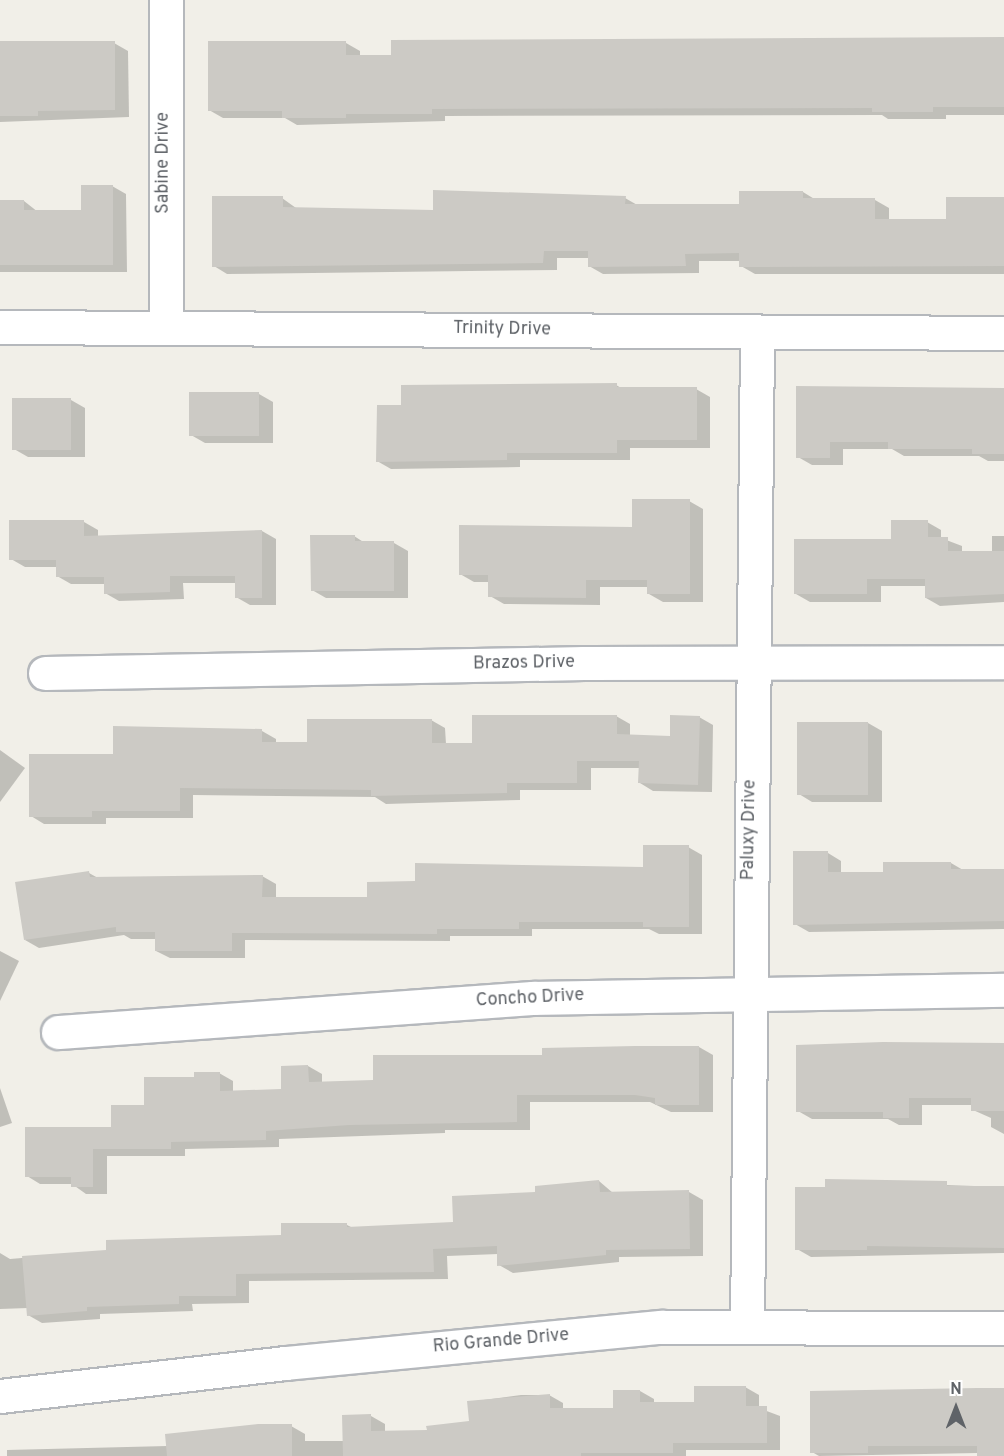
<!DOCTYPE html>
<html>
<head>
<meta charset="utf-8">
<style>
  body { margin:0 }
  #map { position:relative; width:1004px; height:1456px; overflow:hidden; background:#f1efe8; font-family:Overpass,sans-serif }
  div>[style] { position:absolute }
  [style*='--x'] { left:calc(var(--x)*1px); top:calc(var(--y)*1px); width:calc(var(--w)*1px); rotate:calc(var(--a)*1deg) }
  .shadow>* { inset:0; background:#0003 }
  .building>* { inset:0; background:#cccac5 }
  .roads { filter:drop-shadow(2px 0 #b5b8bc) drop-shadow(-2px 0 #b5b8bc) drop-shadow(0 2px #b5b8bc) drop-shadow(0 -2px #b5b8bc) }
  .minor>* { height:33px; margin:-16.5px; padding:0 16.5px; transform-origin:16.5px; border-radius:16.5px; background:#fff }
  span { translate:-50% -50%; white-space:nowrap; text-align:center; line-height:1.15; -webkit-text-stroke:6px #fff; paint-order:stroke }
  .street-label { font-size:18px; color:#5f6368 }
  .north { position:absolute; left:926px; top:1378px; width:60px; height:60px; -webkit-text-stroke:4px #fff; paint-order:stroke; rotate:0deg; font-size:16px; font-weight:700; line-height:24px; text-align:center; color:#5f6368 }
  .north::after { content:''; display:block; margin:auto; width:21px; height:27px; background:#5f6368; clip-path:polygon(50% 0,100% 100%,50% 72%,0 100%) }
</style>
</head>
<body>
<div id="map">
  <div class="shadow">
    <i style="clip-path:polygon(1004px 39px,1004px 115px,946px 115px,946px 119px,888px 119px,882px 115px,445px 116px,445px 121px,297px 125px,285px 118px,223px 118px,209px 110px,346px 43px,360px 51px,360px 57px)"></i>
    <i style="clip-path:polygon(114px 43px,128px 51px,129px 117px,0 122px,0 62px)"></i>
    <i style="clip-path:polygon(112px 186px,126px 194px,127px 272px,0 272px,0 201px,24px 201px,38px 212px,83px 211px)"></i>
    <i style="clip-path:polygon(803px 192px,816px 200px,875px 200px,889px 208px,889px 221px,948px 221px,1004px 198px,1004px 274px,755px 274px,741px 266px,741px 261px,699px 261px,699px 273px,603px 274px,589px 266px,589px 258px,557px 258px,557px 270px,227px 274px,214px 266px,282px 198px,296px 208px,434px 211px,625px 198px,639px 206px,741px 205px)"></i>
    <i style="clip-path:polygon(616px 385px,623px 389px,696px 389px,710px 397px,710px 448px,630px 448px,630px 460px,520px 460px,520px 467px,391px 469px,377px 461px,403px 407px)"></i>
    <i style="clip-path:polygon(798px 388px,1004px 389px,1004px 461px,988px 461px,979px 456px,904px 456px,892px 449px,843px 449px,843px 465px,812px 465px,798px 457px)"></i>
    <i style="clip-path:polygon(259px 394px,273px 402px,273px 443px,205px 443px,191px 435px)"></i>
    <i style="clip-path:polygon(14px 400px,71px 400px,85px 408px,85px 457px,28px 457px,14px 449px)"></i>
    <i style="clip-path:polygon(689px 501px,703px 509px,703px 602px,663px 602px,649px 594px,649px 587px,600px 587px,600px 605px,504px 604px,490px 596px,490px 582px,474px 582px,460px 574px,634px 529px)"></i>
    <i style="clip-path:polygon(84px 522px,98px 530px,98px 537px,262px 531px,276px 539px,276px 605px,250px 605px,236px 597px,236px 583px,183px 583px,184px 599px,119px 601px,105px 593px,105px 584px,71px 584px,57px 576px,57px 567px,25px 567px,11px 559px)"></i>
    <i style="clip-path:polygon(927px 522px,941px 530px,941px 538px,962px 546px,962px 553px,992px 553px,992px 536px,1004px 536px,1004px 602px,940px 606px,926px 598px,926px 586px,881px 586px,881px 602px,810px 602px,796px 594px)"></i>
    <i style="clip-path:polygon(354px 536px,365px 543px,394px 543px,408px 551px,408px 598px,326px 598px,312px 590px)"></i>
    <i style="clip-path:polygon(616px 716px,630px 724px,630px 736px,672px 737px,699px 717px,713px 725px,712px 792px,653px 791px,640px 783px,640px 768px,591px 768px,591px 790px,520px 790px,520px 800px,386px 804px,375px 797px,193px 795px,193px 818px,106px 818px,106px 824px,44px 824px,31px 816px,115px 755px,262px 731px,276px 739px,276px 744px,309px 744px,431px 720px,445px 728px,446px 744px,474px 744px)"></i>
    <i style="clip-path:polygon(799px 723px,868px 723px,882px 731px,882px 802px,812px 802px,799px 794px)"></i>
    <i style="clip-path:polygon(0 750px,25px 768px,0 802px)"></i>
    <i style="clip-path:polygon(688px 847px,702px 855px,702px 934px,659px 934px,649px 929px,532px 929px,532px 936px,450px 936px,450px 941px,245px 940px,245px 958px,170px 958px,156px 951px,156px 939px,131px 939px,124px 935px,39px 948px,25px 940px,89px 873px,98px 878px,262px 876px,276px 884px,276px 898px,369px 898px,645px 868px)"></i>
    <i style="clip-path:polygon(828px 853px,841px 861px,841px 873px,885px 873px,951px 863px,963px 870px,1004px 870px,1004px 929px,809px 932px,795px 924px)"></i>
    <i style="clip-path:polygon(0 951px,19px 961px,0 1001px)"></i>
    <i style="clip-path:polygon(1004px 1045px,1004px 1134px,991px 1127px,991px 1118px,973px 1110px,973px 1105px,922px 1105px,922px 1125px,899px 1125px,888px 1119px,812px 1119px,798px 1111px)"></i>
    <i style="clip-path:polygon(699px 1047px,713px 1055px,713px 1112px,671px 1112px,650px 1102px,530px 1102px,530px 1130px,445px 1130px,445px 1133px,279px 1139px,279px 1147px,185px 1149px,185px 1156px,107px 1156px,107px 1194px,86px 1194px,72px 1184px,40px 1184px,27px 1176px,196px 1079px,219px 1073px,233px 1081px,233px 1092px,283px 1091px,308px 1066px,322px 1074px,322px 1083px,374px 1082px,543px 1057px,543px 1050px)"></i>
    <i style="clip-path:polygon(0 1088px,12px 1123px,0 1127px)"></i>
    <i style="clip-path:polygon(599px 1181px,613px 1193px,689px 1192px,703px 1200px,703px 1256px,619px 1257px,619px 1262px,513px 1273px,499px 1265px,498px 1254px,447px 1256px,448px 1279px,249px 1281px,249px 1303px,192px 1304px,193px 1311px,100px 1314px,100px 1319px,42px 1323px,28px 1315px,28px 1308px,0 1309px,0 1253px,10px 1259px,282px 1236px,347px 1225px,353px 1228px,455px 1224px,537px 1194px)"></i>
    <i style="clip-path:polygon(827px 1181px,1004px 1187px,1004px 1253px,811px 1257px,797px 1249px,827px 1189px)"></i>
    <i style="clip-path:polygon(745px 1387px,759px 1395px,759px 1408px,780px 1416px,780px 1450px,686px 1450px,686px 1456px,7px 1456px,7px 1450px,167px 1446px,291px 1426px,305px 1434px,305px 1441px,344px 1441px,371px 1416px,385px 1424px,385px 1432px,428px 1431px,471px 1423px,469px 1402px,521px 1395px,549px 1395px,563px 1403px,563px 1409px,614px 1409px,640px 1391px,654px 1399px,654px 1404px,695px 1404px)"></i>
    <i style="clip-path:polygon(1004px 1389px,1004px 1456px,978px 1456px,978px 1453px,819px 1456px,812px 1452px)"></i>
  </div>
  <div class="building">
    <i style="clip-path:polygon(1004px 37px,1004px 107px,933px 107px,933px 112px,872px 112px,872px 108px,432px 109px,432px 114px,346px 114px,346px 118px,282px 118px,282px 111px,208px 111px,208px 41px,346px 41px,346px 55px,391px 55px,391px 40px)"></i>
    <i style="clip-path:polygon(0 41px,115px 41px,115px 110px,38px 111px,38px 116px,0 116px)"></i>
    <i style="clip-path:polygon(81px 185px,113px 185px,113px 265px,0 265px,0 200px,24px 200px,24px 210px,81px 210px)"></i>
    <i style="clip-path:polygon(433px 190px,626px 196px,625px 204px,739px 204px,739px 191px,803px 191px,803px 198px,875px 198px,875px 219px,946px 219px,946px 197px,1004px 197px,1004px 266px,739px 267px,739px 253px,685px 254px,686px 266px,588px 267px,588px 251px,544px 251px,543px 263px,212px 267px,212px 196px,283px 196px,283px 207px,433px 210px)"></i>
    <i style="clip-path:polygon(617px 383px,617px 387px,697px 387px,697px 440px,617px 440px,617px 453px,507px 453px,507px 460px,376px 462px,377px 405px,401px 405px,401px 385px)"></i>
    <i style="clip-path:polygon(796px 386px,1004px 388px,1004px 454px,972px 454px,972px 449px,888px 449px,888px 442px,830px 442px,830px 458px,796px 458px)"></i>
    <i style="clip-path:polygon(189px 392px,259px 392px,259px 436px,189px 436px)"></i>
    <i style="clip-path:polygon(12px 398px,71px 398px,71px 450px,12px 450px)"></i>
    <i style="clip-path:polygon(632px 499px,690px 499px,690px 594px,647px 594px,647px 580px,586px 580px,586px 598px,488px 597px,488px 575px,459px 575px,459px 525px,632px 527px)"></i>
    <i style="clip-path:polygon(9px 520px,84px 520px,84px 536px,262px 530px,262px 598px,235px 598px,235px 576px,170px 576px,170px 592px,104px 594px,104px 577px,56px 577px,56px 560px,9px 560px)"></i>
    <i style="clip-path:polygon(891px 520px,928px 520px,928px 537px,948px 537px,948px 551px,1004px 551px,1004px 594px,925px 598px,925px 579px,867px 579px,867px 594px,794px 594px,794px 539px,891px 539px)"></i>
    <i style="clip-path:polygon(310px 535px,355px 535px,355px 541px,394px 541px,394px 591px,311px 591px)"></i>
    <i style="clip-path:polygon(472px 715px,617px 715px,617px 734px,670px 736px,670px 715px,700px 716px,698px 785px,638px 783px,639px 761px,577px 761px,577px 783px,507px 783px,507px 793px,371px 796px,371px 790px,180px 788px,180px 811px,92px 811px,92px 817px,29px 817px,29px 754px,113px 754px,113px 726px,262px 729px,262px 742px,307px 742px,307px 719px,432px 719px,432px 743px,472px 743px)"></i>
    <i style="clip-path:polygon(797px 722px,868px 722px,868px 795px,797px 795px)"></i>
    <i style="clip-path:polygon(643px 845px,689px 845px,689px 927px,643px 927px,643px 922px,519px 922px,519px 929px,437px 929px,437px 934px,232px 933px,232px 951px,155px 951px,155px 932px,116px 932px,116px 927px,24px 940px,15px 882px,89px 871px,90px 877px,263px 875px,262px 897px,367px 897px,367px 882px,415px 881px,415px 863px,643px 867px)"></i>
    <i style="clip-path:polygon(793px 851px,828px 851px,828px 872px,883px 872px,883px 862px,951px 862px,951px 869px,1004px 869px,1004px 921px,793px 925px)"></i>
    <i style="clip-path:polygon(883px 1042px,1004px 1043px,1004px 1111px,971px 1111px,971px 1098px,909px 1098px,909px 1118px,883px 1118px,883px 1112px,796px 1112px,796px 1045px)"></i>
    <i style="clip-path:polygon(635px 1046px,699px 1046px,699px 1105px,655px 1105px,655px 1098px,635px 1095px,517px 1095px,517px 1122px,349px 1125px,266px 1131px,266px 1140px,171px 1142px,171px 1149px,93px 1149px,93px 1187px,71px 1187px,71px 1177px,25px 1177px,25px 1127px,111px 1127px,111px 1105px,144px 1105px,144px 1077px,194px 1077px,194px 1072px,220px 1072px,220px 1091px,281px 1089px,281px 1066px,308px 1065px,309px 1082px,373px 1080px,373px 1055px,542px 1055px,542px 1048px)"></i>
    <i style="clip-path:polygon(825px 1179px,947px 1181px,947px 1186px,1004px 1186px,1004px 1248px,867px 1246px,867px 1250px,795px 1250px,795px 1187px,825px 1187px)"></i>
    <i style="clip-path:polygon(599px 1180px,600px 1192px,689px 1190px,690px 1249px,606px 1250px,606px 1255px,497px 1266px,497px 1246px,433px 1249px,434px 1272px,236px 1274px,236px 1296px,179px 1296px,179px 1304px,87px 1307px,87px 1311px,27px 1316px,22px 1256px,106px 1250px,106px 1240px,281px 1235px,281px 1223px,347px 1223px,347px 1227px,453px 1222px,452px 1196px,535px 1192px,535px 1186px)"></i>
    <i style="clip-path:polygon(694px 1386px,746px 1386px,746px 1406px,767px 1406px,767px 1443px,673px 1443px,673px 1453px,581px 1453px,581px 1456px,343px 1456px,342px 1415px,371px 1414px,371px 1431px,427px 1430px,426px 1426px,469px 1421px,467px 1401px,550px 1394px,550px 1408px,613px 1408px,613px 1390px,640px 1390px,640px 1402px,694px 1402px)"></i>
    <i style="clip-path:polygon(977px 1388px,1004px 1388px,1004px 1456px,977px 1456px,977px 1446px,868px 1446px,868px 1453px,810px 1453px,810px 1391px)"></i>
    <i style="clip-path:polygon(258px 1424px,292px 1424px,292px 1456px,167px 1456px,165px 1434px)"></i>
  </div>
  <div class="roads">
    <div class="minor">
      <i style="--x:166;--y:326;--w:326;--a:-90"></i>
      <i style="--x:0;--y:327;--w:1004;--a:0.34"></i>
      <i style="--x:45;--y:673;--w:539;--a:-1.06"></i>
      <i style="--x:584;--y:663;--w:420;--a:-0.1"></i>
      <i style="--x:58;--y:1032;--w:476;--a:-4.1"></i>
      <i style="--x:533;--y:998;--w:471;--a:-1"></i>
      <i style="--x:747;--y:1327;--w:994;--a:-89.42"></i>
      <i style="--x:0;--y:1396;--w:287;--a:-6.6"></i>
      <i style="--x:285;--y:1363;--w:378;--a:-5.5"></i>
      <i style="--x:661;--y:1327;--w:343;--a:0.2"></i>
    </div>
  </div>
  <div class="street-label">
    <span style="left:164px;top:163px;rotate:-90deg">Sabine Drive</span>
    <span style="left:502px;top:330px;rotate:1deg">Trinity Drive</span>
    <span style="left:524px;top:664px;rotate:-1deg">Brazos Drive</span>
    <span style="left:750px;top:830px;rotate:-89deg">Paluxy Drive</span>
    <span style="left:530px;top:999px;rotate:-3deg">Concho Drive</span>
    <span style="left:501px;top:1342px;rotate:-5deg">Rio Grande Drive</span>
  </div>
  <div class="north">N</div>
</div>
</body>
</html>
